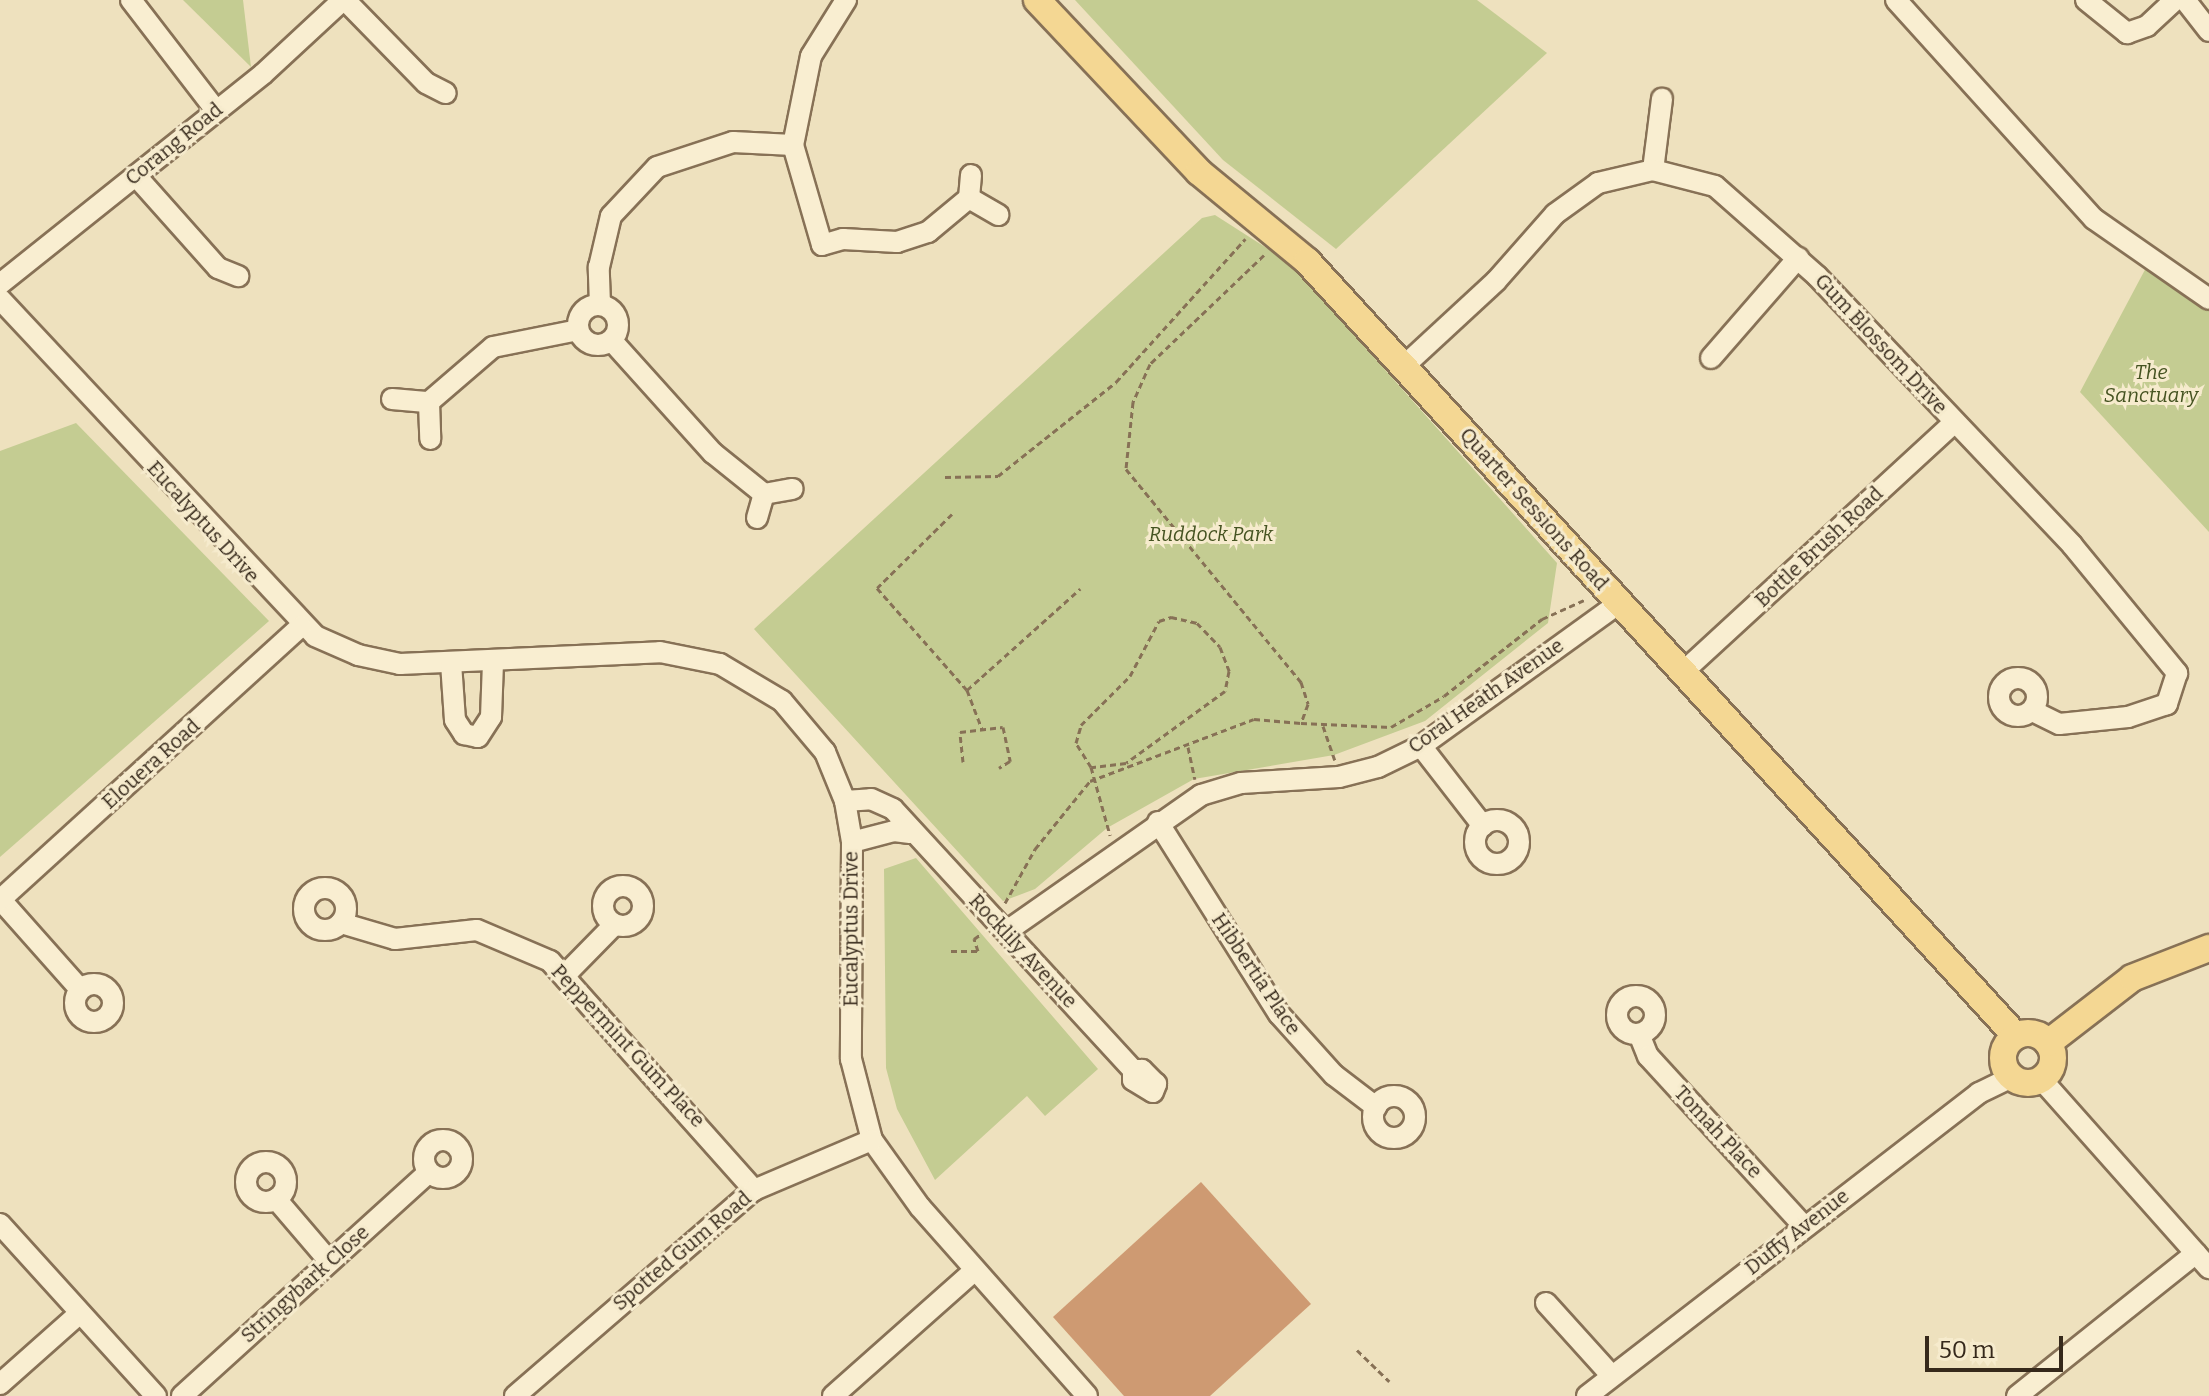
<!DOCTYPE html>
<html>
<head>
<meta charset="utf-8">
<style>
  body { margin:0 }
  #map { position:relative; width:2209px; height:1396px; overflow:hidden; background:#eee1be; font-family:Bitter,serif }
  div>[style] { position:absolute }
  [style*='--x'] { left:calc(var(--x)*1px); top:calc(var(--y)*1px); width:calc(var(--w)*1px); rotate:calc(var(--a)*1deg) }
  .green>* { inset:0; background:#c4cc92 }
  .building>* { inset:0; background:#ce9a72 }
  .path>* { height:3px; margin-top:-1.5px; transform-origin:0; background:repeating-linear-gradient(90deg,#877156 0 6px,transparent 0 10px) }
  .roads { filter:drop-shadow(2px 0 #877156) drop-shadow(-2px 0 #877156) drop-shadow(0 2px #877156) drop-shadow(0 -2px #877156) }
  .minor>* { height:20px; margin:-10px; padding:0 10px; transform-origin:10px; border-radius:10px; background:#f9eed1 }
  .minor>.ring { margin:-10px; padding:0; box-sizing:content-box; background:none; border:20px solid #f9eed1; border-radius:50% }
  .major>* { height:26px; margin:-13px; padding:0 13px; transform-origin:13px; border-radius:13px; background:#f4d793 }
  .major>.ring { margin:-13px; padding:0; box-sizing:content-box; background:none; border:26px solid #f4d793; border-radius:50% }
  span { translate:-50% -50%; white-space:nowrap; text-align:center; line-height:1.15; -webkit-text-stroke:6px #f6ebcd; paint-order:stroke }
  .street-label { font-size:20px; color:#36291b }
  .park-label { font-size:20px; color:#455321; font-style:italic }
  .scale { position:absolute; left:1925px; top:1336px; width:138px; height:36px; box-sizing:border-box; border:4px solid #36291b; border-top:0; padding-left:10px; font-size:24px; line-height:28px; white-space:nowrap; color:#36291b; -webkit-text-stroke:6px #f6ebcd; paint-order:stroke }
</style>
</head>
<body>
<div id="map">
  <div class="green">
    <i style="clip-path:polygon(183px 0,243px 0,251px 67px)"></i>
    <i style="clip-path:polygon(1075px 0,1477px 0,1547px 53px,1336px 249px,1223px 160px)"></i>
    <i style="clip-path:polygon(1215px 215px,1290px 263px,1557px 563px,1548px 623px,1425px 721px,1334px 755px,1194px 779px,1107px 828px,1035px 889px,1003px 901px,754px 629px,1202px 218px)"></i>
    <i style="clip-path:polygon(2148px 264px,2209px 305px,2209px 532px,2080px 392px)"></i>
    <i style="clip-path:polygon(76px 423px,269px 621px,0 857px,0 451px)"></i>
    <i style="clip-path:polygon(916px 858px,1098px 1069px,1045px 1116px,1027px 1096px,935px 1180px,897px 1109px,886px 1068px,884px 869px)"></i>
  </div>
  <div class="building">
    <i style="clip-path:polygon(1201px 1182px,1311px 1304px,1210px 1396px,1124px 1396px,1053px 1317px)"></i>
  </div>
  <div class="path">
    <i style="--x:1264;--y:255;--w:158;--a:136.3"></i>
    <i style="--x:1150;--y:364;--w:42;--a:114.1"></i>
    <i style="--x:1133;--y:402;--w:67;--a:96"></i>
    <i style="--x:1126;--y:469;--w:276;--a:50.6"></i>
    <i style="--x:1301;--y:682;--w:23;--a:72"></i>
    <i style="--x:1308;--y:704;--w:20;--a:110"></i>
    <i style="--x:1301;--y:723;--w:90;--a:2.5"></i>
    <i style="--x:1391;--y:727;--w:61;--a:-30.3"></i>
    <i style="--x:1444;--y:696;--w:125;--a:-38.2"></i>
    <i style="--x:1542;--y:619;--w:46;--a:-24.3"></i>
    <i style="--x:945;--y:477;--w:53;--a:-1.1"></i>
    <i style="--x:998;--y:476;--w:151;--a:-38.5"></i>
    <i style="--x:1116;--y:382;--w:193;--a:-47.9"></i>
    <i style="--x:952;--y:514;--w:105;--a:135.4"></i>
    <i style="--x:877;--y:588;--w:136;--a:48.6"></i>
    <i style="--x:967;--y:690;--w:152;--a:-41.8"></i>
    <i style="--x:1171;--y:617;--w:27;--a:13"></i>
    <i style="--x:1197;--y:623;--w:33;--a:46"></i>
    <i style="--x:1220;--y:647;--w:26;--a:69"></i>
    <i style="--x:1229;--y:671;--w:20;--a:101"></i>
    <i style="--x:1225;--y:691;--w:122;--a:144"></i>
    <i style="--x:1126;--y:763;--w:35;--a:173"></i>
    <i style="--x:1091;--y:767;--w:28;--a:-122"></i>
    <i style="--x:1076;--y:743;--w:19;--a:-74"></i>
    <i style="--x:1081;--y:725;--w:69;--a:-45"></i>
    <i style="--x:1130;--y:676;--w:62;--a:-62.2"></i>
    <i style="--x:1159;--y:621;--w:13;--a:-18"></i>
    <i style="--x:967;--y:690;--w:42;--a:69"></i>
    <i style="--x:1323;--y:726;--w:36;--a:71"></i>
    <i style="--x:1188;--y:747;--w:33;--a:78"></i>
    <i style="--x:963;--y:762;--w:30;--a:-96"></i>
    <i style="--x:960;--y:732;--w:43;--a:-6.6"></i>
    <i style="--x:1003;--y:727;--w:35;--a:78"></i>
    <i style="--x:1010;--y:761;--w:13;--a:148"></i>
    <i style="--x:1091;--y:767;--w:71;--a:74.4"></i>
    <i style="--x:1005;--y:903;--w:62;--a:-60.9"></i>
    <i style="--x:1035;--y:849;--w:87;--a:-51"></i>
    <i style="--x:1090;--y:781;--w:175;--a:-20.7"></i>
    <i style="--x:1254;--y:719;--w:47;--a:4.9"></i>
    <i style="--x:951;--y:951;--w:27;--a:0"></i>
    <i style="--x:978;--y:951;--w:13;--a:-108"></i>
    <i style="--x:974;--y:939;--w:9;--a:-36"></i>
    <i style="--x:1357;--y:1350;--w:45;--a:44.1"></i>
  </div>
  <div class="roads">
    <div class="minor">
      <i style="--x:131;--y:0;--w:138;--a:52.4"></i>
      <i style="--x:345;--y:0;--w:116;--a:45.7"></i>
      <i style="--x:426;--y:83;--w:22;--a:27"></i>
      <i style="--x:846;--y:0;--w:66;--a:122"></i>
      <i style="--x:811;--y:56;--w:91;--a:101.4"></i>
      <i style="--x:793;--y:145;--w:104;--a:73.8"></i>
      <i style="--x:822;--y:245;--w:22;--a:-16"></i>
      <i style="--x:843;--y:239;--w:54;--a:3.2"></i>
      <i style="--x:897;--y:242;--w:33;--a:-18"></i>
      <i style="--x:928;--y:232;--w:53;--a:-39.7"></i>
      <i style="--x:969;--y:198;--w:23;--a:-85"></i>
      <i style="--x:1896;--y:0;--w:295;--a:47.9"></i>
      <i style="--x:2094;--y:219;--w:140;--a:34.8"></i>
      <i style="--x:2086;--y:0;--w:53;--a:38.8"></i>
      <i style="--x:2127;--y:33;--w:21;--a:-19"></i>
      <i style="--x:2147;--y:26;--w:38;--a:-43"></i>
      <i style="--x:2185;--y:0;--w:39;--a:52"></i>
      <i style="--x:1653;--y:170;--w:72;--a:-82.8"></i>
      <i style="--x:136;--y:176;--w:123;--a:48.3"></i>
      <i style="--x:218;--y:268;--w:22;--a:22"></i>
      <i style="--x:969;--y:198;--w:34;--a:30"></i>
      <i style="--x:0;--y:284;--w:337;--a:-38.6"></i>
      <i style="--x:263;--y:74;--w:109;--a:-42.8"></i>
      <i style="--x:0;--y:299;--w:461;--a:46.9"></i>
      <i style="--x:315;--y:636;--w:47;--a:23.8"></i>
      <i style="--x:358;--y:655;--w:43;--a:12.1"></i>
      <i style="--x:400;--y:664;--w:260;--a:-2.6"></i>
      <i style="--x:660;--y:652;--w:61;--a:11.3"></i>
      <i style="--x:720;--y:664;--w:72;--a:30.8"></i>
      <i style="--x:782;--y:701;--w:67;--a:49.9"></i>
      <i style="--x:825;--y:752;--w:53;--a:67.8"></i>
      <i style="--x:845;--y:801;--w:42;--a:80.3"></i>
      <i style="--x:852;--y:842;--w:217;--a:90.3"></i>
      <i style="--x:851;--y:1059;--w:84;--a:75.5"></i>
      <i style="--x:872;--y:1140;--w:82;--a:54.4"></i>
      <i style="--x:920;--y:1207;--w:252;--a:48.5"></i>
      <i class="ring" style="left:578px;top:305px;width:20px;height:20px"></i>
      <i style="--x:600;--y:305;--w:38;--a:-92"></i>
      <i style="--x:599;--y:267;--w:52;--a:-76.8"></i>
      <i style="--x:611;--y:216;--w:67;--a:-46.8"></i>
      <i style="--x:657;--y:167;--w:80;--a:-18.2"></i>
      <i style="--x:733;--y:142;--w:60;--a:2.9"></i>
      <i style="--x:612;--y:341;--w:151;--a:48"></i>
      <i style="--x:713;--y:453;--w:65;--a:38.8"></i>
      <i style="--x:764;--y:494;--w:29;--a:-10"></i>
      <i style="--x:1711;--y:358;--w:133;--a:-49"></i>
      <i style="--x:1404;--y:366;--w:125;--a:-42.7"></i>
      <i style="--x:1496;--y:281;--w:89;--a:-48.6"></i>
      <i style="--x:1555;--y:214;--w:53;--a:-35.8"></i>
      <i style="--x:1598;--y:183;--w:57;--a:-13.3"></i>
      <i style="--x:1653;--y:170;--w:64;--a:14.5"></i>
      <i style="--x:1715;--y:186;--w:136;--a:41.4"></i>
      <i style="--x:1817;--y:276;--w:371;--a:46.5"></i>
      <i style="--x:2072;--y:545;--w:166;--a:50.6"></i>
      <i style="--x:2177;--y:673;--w:33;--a:108"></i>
      <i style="--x:2167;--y:704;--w:41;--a:161.6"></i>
      <i style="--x:2128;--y:717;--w:69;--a:174.2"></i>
      <i style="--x:2059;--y:724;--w:30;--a:-154"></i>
      <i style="--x:392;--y:399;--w:37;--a:5"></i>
      <i style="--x:429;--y:402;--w:84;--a:-40.7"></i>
      <i style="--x:493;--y:347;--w:87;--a:-11.3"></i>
      <i style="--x:429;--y:402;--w:37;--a:88"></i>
      <i style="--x:757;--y:518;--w:25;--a:-74"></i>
      <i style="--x:451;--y:663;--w:57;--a:86"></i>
      <i style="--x:455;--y:720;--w:17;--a:57"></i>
      <i style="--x:464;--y:734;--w:14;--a:12"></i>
      <i style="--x:478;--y:737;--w:24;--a:-57"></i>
      <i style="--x:491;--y:717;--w:55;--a:-87.9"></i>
      <i style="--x:1683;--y:672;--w:369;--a:-42.6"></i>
      <i class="ring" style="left:1999px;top:678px;width:18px;height:18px"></i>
      <i style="--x:1421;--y:746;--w:101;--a:52.2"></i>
      <i style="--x:845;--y:801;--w:26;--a:-4"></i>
      <i style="--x:871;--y:799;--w:24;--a:24"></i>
      <i style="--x:893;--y:809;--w:355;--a:47.4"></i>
      <i style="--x:1133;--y:1070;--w:10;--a:90"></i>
      <i style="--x:1133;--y:1080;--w:23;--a:31"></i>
      <i style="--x:1153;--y:1092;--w:9;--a:-69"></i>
      <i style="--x:1156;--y:1084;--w:20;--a:-135"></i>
      <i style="--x:1142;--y:1070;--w:9;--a:180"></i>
      <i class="ring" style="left:1475px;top:820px;width:24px;height:24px"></i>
      <i style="--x:1158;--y:822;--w:227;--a:57.8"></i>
      <i style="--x:1279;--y:1014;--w:82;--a:48"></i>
      <i style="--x:1334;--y:1075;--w:53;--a:37.3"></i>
      <i style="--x:852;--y:842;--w:43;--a:-14.7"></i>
      <i style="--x:894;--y:831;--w:16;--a:7"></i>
      <i class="ring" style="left:603px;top:886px;width:20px;height:20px"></i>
      <i class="ring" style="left:304px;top:888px;width:22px;height:22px"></i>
      <i style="--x:0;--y:899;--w:120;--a:48.4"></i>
      <i style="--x:0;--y:900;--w:407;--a:-42.3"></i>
      <i style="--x:341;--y:923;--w:56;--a:16.5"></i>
      <i style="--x:395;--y:939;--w:82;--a:-6.3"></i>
      <i style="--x:477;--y:930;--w:79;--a:23"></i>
      <i style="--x:550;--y:961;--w:307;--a:48.3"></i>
      <i style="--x:1007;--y:931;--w:237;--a:-35"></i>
      <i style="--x:1201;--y:795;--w:42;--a:-16.7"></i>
      <i style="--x:1241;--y:783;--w:98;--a:-3.5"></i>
      <i style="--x:1339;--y:777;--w:40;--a:-14.4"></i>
      <i style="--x:1378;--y:767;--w:48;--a:-26"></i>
      <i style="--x:1421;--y:746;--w:244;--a:-35.8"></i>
      <i style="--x:566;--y:974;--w:69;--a:-45.6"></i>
      <i class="ring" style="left:75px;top:984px;width:18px;height:18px"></i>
      <i class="ring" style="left:1617px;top:996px;width:18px;height:18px"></i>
      <i style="--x:1639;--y:1034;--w:24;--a:68"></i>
      <i style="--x:1648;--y:1056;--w:231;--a:47.5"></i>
      <i style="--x:2041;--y:1079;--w:253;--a:48.4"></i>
      <i class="ring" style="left:1373px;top:1096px;width:22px;height:22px"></i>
      <i class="ring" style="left:424px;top:1140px;width:18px;height:18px"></i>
      <i class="ring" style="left:246px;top:1162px;width:20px;height:20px"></i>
      <i style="--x:276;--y:1199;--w:82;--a:49.5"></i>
      <i style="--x:0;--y:1224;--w:232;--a:47.8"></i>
      <i style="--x:1546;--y:1303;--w:98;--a:47.9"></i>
      <i style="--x:0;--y:1384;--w:107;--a:-41.6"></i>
      <i style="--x:182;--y:1396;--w:332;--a:-42.2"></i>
      <i style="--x:515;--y:1396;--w:316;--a:-40.8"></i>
      <i style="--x:754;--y:1190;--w:128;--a:-23"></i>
      <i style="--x:833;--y:1396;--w:188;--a:-41.6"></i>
      <i style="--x:1587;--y:1396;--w:495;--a:-37.7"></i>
      <i style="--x:1979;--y:1093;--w:37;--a:-26"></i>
      <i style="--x:2017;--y:1396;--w:229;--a:-38.6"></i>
    </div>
    <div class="major">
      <i style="--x:1037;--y:0;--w:236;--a:46.7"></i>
      <i style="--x:1199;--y:172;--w:140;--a:39.5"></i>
      <i style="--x:1307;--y:261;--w:1050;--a:47.55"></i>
      <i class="ring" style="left:2003px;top:1033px;width:24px;height:24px"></i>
      <i style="--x:2048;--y:1043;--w:106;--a:-37.7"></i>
      <i style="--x:2132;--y:978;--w:83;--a:-21.3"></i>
    </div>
  </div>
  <div class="street-label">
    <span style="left:174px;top:144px;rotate:-39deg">Corang Road</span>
    <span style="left:1881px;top:344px;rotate:47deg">Gum Blossom Drive</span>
    <span style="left:1534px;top:509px;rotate:48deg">Quarter Sessions Road</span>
    <span style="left:203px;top:522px;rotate:48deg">Eucalyptus Drive</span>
    <span style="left:1819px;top:547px;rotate:-43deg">Bottle Brush Road</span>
    <span style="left:1486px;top:696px;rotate:-35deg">Coral Heath Avenue</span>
    <span style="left:151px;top:764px;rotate:-42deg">Elouera Road</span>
    <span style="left:851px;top:929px;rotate:-90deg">Eucalyptus Drive</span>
    <span style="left:1023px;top:951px;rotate:47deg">Rocklily Avenue</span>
    <span style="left:1256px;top:974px;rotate:56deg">Hibbertia Place</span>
    <span style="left:628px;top:1046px;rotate:47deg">Peppermint Gum Place</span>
    <span style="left:1718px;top:1132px;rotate:47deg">Tomah Place</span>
    <span style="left:1797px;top:1232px;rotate:-38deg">Duffy Avenue</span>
    <span style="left:682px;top:1251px;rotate:-40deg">Spotted Gum Road</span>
    <span style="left:305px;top:1284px;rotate:-42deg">Stringybark Close</span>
  </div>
  <div class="park-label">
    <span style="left:2151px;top:384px">The<br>Sanctuary</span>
    <span style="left:1211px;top:534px">Ruddock Park</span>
  </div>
  <div class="scale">50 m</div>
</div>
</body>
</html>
